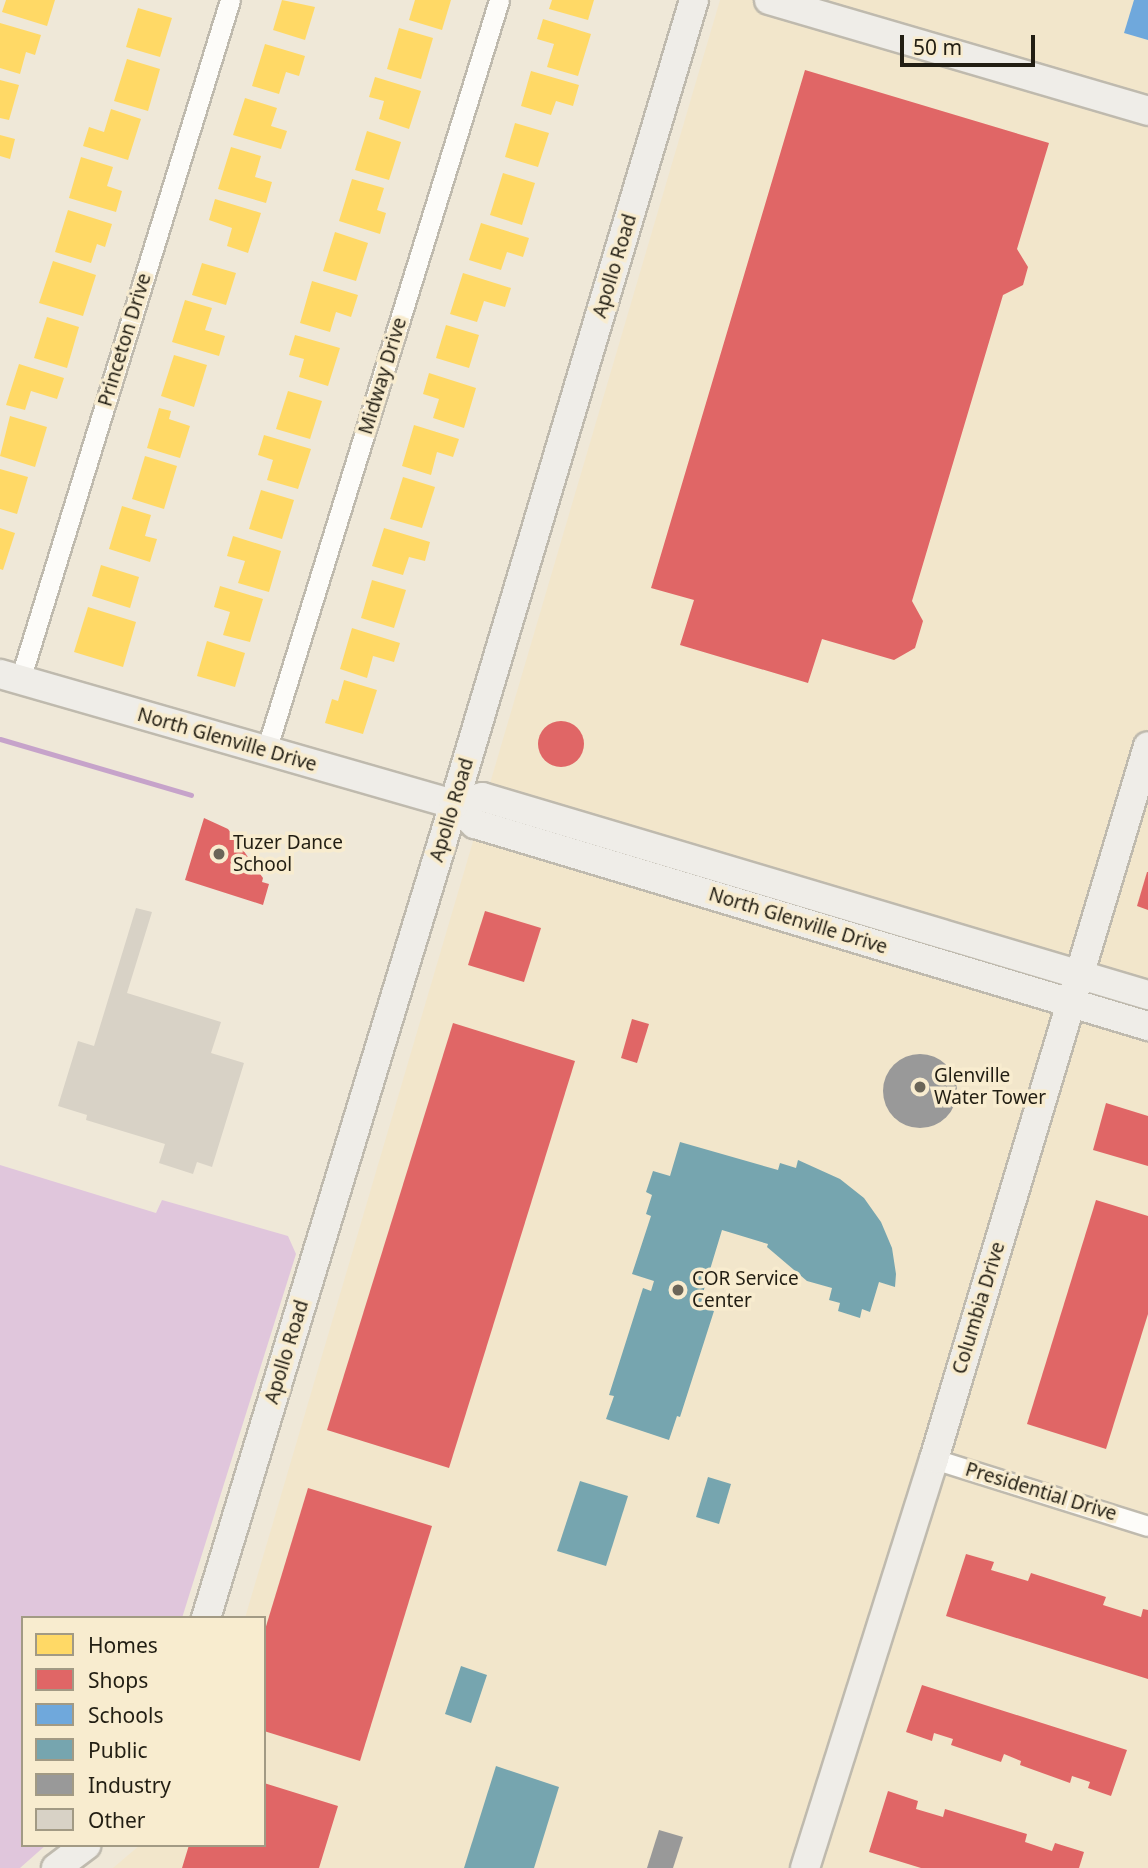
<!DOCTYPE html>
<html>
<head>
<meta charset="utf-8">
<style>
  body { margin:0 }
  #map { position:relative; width:1148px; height:1868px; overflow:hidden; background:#efe8d8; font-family:"Noto Sans",sans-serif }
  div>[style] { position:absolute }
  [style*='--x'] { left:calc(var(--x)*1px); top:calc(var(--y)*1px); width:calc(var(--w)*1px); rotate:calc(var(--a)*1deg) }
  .built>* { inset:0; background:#f2e6cb }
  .green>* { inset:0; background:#e0c6dc }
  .homes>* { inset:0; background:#ffd966 }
  .shops>* { inset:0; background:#e06666 }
  .round { border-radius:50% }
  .schools>* { inset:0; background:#6fa8dc }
  .public>* { inset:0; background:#76a5af }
  .industry>* { inset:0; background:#999 }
  .stream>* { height:5px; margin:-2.5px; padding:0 2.5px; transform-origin:2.5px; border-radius:2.5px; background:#c6a3ca }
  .building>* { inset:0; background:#d8d2c6 }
  .roads { filter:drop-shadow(2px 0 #bfbaae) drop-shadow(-2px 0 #bfbaae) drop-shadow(0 2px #bfbaae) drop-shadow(0 -2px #bfbaae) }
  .street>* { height:19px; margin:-9.5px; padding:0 9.5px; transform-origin:9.5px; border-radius:9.5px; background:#fdfcf9 }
  .secondary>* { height:28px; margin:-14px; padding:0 14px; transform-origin:14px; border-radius:14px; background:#efede8 }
  .dots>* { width:19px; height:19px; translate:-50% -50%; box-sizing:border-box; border:4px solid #f8eccf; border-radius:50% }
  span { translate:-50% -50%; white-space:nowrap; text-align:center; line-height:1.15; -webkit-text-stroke:7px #f8eccf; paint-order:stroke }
  .street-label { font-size:19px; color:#221e13 }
  .poi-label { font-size:19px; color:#221e13 }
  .left { translate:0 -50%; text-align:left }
  .legend { position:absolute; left:21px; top:1616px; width:245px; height:231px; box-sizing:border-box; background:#f8eccf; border:2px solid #a29a84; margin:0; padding:9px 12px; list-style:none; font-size:21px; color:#221e13 }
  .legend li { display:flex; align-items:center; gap:14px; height:35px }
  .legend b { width:35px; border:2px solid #a29a84 }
  .scale { position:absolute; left:900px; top:35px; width:135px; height:32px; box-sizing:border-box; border:4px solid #221e13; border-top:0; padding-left:9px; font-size:21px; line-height:24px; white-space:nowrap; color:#221e13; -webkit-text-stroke:5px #f8eccf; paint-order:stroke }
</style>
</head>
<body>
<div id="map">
  <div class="built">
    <i style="clip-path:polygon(720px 0,1148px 0,1148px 1868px,113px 1868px,140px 1845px,264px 1845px,264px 1618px,245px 1618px)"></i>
  </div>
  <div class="green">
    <i style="clip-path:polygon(0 1165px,156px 1213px,162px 1200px,288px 1236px,296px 1254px,182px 1618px,23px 1618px,23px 1845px,46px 1845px,20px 1868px,0 1868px)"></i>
  </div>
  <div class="homes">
    <i style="clip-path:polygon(6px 0,55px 0,47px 26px,2px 12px)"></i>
    <i style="clip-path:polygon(282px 0,315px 7px,305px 40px,273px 30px)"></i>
    <i style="clip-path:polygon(415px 0,451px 0,442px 30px,409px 20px)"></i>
    <i style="clip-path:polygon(552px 0,594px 0,588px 20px,549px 9px)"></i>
    <i style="clip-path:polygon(138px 8px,172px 18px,160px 57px,126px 47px)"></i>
    <i style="clip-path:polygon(543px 19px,591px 34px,578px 76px,547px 67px,554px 44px,537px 39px)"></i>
    <i style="clip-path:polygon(0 23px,41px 35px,35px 55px,26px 52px,20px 74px,0 68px)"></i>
    <i style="clip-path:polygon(399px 28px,433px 38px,421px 79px,387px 69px)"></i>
    <i style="clip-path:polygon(265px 44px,305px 56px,299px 76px,286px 72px,279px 94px,252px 86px)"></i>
    <i style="clip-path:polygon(127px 59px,160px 69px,148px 111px,114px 101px)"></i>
    <i style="clip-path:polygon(531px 71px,579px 85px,573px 106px,556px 101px,551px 115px,521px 106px)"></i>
    <i style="clip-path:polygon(375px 77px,421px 91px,409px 129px,379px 119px,384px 101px,369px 97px)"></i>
    <i style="clip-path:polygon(0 80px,19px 85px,9px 120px,0 118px)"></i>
    <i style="clip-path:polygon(245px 98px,277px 108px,271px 126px,287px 131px,281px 149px,233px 135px)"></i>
    <i style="clip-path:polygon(111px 109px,141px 119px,128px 160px,83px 146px,89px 127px,104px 132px)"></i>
    <i style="clip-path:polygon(515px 123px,549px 133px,538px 167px,505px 157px)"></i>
    <i style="clip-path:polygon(367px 131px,401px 142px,389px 180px,355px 170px)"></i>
    <i style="clip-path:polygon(0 135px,15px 139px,10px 159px,0 156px)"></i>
    <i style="clip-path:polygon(231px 147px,261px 156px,255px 177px,272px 182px,266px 203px,218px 189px)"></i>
    <i style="clip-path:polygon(81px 157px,113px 167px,107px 186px,122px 191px,116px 212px,69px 198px)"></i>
    <i style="clip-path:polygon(503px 173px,535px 183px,522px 225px,490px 215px)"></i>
    <i style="clip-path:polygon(352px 179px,384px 188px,377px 210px,386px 213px,380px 234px,339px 221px)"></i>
    <i style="clip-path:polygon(215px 199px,261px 213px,248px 253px,227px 246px,232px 228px,209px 220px)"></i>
    <i style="clip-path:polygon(68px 210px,112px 224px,105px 247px,97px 244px,91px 263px,55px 252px)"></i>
    <i style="clip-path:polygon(481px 223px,529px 238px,523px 257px,507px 252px,501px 270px,469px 260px)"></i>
    <i style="clip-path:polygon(335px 232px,368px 243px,356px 281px,323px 271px)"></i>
    <i style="clip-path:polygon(53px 261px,96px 275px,83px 316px,39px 303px)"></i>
    <i style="clip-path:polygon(202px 263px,236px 273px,226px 305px,192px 295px)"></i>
    <i style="clip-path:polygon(463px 273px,511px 288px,505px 307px,484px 301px,477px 322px,450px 314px)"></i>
    <i style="clip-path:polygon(312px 281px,358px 295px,351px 317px,336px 312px,330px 332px,300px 323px)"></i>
    <i style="clip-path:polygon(185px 300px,212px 308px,205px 330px,225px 336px,219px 356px,172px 342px)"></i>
    <i style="clip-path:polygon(47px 317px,79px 327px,67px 368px,34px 358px)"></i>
    <i style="clip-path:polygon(446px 325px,479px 335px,469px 368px,436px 358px)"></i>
    <i style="clip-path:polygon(295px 335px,340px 348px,328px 386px,299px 377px,304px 359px,289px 355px)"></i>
    <i style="clip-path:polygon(174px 355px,207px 365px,194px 407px,161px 396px)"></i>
    <i style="clip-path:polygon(19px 364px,64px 378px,57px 399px,31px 391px,25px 410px,6px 405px)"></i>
    <i style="clip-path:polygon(429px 373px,476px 388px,464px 428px,433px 418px,439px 399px,423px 394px)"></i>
    <i style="clip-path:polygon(288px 391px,322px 401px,310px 439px,276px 429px)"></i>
    <i style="clip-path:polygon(159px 408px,171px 411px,169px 419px,190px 426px,180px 458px,147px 448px)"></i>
    <i style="clip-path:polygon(10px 416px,47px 427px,35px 467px,0 456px)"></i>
    <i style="clip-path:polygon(414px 425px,459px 439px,453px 457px,437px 452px,431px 475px,402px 466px)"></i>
    <i style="clip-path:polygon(264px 435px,311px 449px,298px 489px,267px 480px,273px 460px,258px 455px)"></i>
    <i style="clip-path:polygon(145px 456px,177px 466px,164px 509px,132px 499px)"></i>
    <i style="clip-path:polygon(0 469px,28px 477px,17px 514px,0 509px)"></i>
    <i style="clip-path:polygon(403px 477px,435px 487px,422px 528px,390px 519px)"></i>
    <i style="clip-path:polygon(261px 490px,294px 500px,282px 539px,249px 529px)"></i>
    <i style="clip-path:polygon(122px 506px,151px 515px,145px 536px,157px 539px,150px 562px,109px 549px)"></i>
    <i style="clip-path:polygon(0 528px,15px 533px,3px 570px,0 569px)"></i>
    <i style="clip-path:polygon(384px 528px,430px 542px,425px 561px,409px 557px,403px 575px,372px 566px)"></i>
    <i style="clip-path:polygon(233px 536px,281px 551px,269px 592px,238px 583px,245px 561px,227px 556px)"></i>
    <i style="clip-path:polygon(101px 565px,139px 577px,130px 608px,92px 596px)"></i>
    <i style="clip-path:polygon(372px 580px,406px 590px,394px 628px,361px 618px)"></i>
    <i style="clip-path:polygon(220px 586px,263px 599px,250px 642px,223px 635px,230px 612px,214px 607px)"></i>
    <i style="clip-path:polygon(88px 607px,136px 622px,123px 667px,74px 652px)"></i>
    <i style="clip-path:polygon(352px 628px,400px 643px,394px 662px,373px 656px,367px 678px,340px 669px)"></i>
    <i style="clip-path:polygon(207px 641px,245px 653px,235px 687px,197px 676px)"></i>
    <i style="clip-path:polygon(344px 680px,377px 690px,363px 734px,325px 723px,332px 699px,338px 701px)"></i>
  </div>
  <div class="shops">
    <i style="clip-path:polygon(805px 70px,1049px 143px,1017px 249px,1028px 267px,1023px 285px,1003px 295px,912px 601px,923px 621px,915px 648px,894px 660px,822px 639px,808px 683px,680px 645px,694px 600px,651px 588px)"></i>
    <i class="round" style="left:538px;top:721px;width:46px;height:46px"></i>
    <i style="clip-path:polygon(204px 818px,228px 829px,263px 878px,262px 882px,269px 884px,263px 905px,185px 880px)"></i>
    <i style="clip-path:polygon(1147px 872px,1148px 872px,1148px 910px,1137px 906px)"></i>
    <i style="clip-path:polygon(485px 911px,541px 928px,524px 982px,468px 965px)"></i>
    <i style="clip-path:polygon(632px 1019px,649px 1024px,637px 1063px,621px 1058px)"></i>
    <i style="clip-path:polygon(453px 1023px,575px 1061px,449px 1468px,327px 1430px)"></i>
    <i style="clip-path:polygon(1106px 1103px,1148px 1116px,1148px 1166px,1093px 1150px)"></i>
    <i style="clip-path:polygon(1096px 1200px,1148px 1216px,1148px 1314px,1106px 1449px,1027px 1424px)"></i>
    <i style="clip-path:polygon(308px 1488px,432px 1526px,360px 1761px,264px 1731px,264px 1633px)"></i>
    <i style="clip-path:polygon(966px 1554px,994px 1562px,991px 1570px,1028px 1581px,1031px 1573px,1106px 1597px,1103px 1605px,1141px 1617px,1143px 1609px,1148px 1610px,1148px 1679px,946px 1616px)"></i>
    <i style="clip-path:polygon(922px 1685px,1127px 1750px,1111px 1796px,1088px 1788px,1090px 1782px,1072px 1776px,1070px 1783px,1020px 1765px,1021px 1761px,1004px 1754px,1001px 1762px,951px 1745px,953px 1739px,934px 1733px,932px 1741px,906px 1732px)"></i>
    <i style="clip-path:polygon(264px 1783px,338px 1806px,319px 1868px,182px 1868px,189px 1845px,264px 1845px)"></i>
    <i style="clip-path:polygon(888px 1791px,918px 1801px,916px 1809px,943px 1817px,945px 1809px,1027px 1834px,1025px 1842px,1052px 1851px,1055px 1843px,1084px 1852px,1079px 1868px,921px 1868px,869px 1852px)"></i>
  </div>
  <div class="schools">
    <i style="clip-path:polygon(1134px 0,1148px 0,1148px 40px,1124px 33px)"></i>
  </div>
  <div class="public">
    <i style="clip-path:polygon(680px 1142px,778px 1170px,780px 1163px,796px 1168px,798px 1160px,840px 1179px,864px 1198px,881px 1222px,892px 1248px,896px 1274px,895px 1287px,879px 1282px,870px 1312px,862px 1309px,860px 1318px,838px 1311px,840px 1303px,829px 1300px,832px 1288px,807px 1281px,767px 1247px,768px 1244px,722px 1230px,702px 1296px,715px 1300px,711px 1310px,714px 1311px,680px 1417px,677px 1416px,669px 1440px,606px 1419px,614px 1396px,609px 1395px,643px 1288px,651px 1291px,654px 1281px,632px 1274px,651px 1216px,646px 1214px,652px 1195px,646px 1192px,653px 1171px,670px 1176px)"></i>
    <i style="clip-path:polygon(708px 1477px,731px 1484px,719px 1524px,696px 1517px)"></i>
    <i style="clip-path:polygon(580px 1481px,628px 1496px,606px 1566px,557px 1551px)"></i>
    <i style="clip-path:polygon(461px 1666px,487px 1675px,471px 1723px,445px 1714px)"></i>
    <i style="clip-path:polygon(496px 1766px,559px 1787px,534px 1868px,464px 1868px)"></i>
  </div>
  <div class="industry">
    <i class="round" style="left:883px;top:1054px;width:74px;height:74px"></i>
    <i style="clip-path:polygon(659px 1830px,683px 1837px,673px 1868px,647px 1868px)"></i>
  </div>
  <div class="stream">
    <i style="--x:0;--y:739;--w:199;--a:16.3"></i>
  </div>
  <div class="building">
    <i style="clip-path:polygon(136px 908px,152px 912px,127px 993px,221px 1022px,211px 1053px,244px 1063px,212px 1167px,197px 1162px,193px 1174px,159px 1163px,165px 1144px,86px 1120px,87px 1115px,58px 1106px,78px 1041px,94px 1046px)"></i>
  </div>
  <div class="roads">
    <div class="street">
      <i style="--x:20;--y:680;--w:712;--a:-72.84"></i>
      <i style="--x:266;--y:751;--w:786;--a:-72.76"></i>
      <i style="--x:934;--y:1459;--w:224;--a:17.4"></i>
    </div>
    <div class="secondary">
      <i style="--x:769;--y:0;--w:395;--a:16.3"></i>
      <i style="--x:0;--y:674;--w:472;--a:16"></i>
      <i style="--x:454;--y:804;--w:29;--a:44"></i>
      <i style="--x:475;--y:824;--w:703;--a:16.71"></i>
      <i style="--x:454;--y:804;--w:29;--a:-14"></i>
      <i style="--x:482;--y:797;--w:695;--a:16.56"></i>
      <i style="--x:206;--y:1618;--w:851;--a:-73.06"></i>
      <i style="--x:454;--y:804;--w:839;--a:-73.38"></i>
      <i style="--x:56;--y:1868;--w:38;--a:-37"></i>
      <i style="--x:805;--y:1868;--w:429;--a:-72.5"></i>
      <i style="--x:934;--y:1459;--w:744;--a:-73.29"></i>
    </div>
  </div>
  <div class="dots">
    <i style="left:219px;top:854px;background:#6a6558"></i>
    <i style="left:920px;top:1087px;background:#6a6558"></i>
    <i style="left:678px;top:1290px;background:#6a6558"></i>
  </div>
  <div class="street-label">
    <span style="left:615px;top:266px;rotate:-73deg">Apollo Road</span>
    <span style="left:125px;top:340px;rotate:-73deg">Princeton Drive</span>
    <span style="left:383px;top:376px;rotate:-73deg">Midway Drive</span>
    <span style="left:227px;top:740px;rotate:16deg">North Glenville Drive</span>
    <span style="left:452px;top:810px;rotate:-73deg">Apollo Road</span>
    <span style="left:798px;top:921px;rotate:17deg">North Glenville Drive</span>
    <span style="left:979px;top:1308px;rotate:-73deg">Columbia Drive</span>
    <span style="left:287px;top:1352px;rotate:-73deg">Apollo Road</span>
    <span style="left:1041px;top:1492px;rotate:17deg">Presidential Drive</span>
  </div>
  <div class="poi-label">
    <span class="left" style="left:233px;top:854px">Tuzer Dance<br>School</span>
    <span class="left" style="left:934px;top:1087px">Glenville<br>Water Tower</span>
    <span class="left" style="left:692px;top:1290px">COR Service<br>Center</span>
  </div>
  <ul class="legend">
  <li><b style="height:19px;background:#ffd966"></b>Homes</li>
  <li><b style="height:19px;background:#e06666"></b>Shops</li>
  <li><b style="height:19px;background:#6fa8dc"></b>Schools</li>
  <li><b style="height:19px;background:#76a5af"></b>Public</li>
  <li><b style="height:19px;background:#999"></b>Industry</li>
  <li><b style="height:19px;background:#d8d2c6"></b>Other</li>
  </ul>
  <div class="scale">50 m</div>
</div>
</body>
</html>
